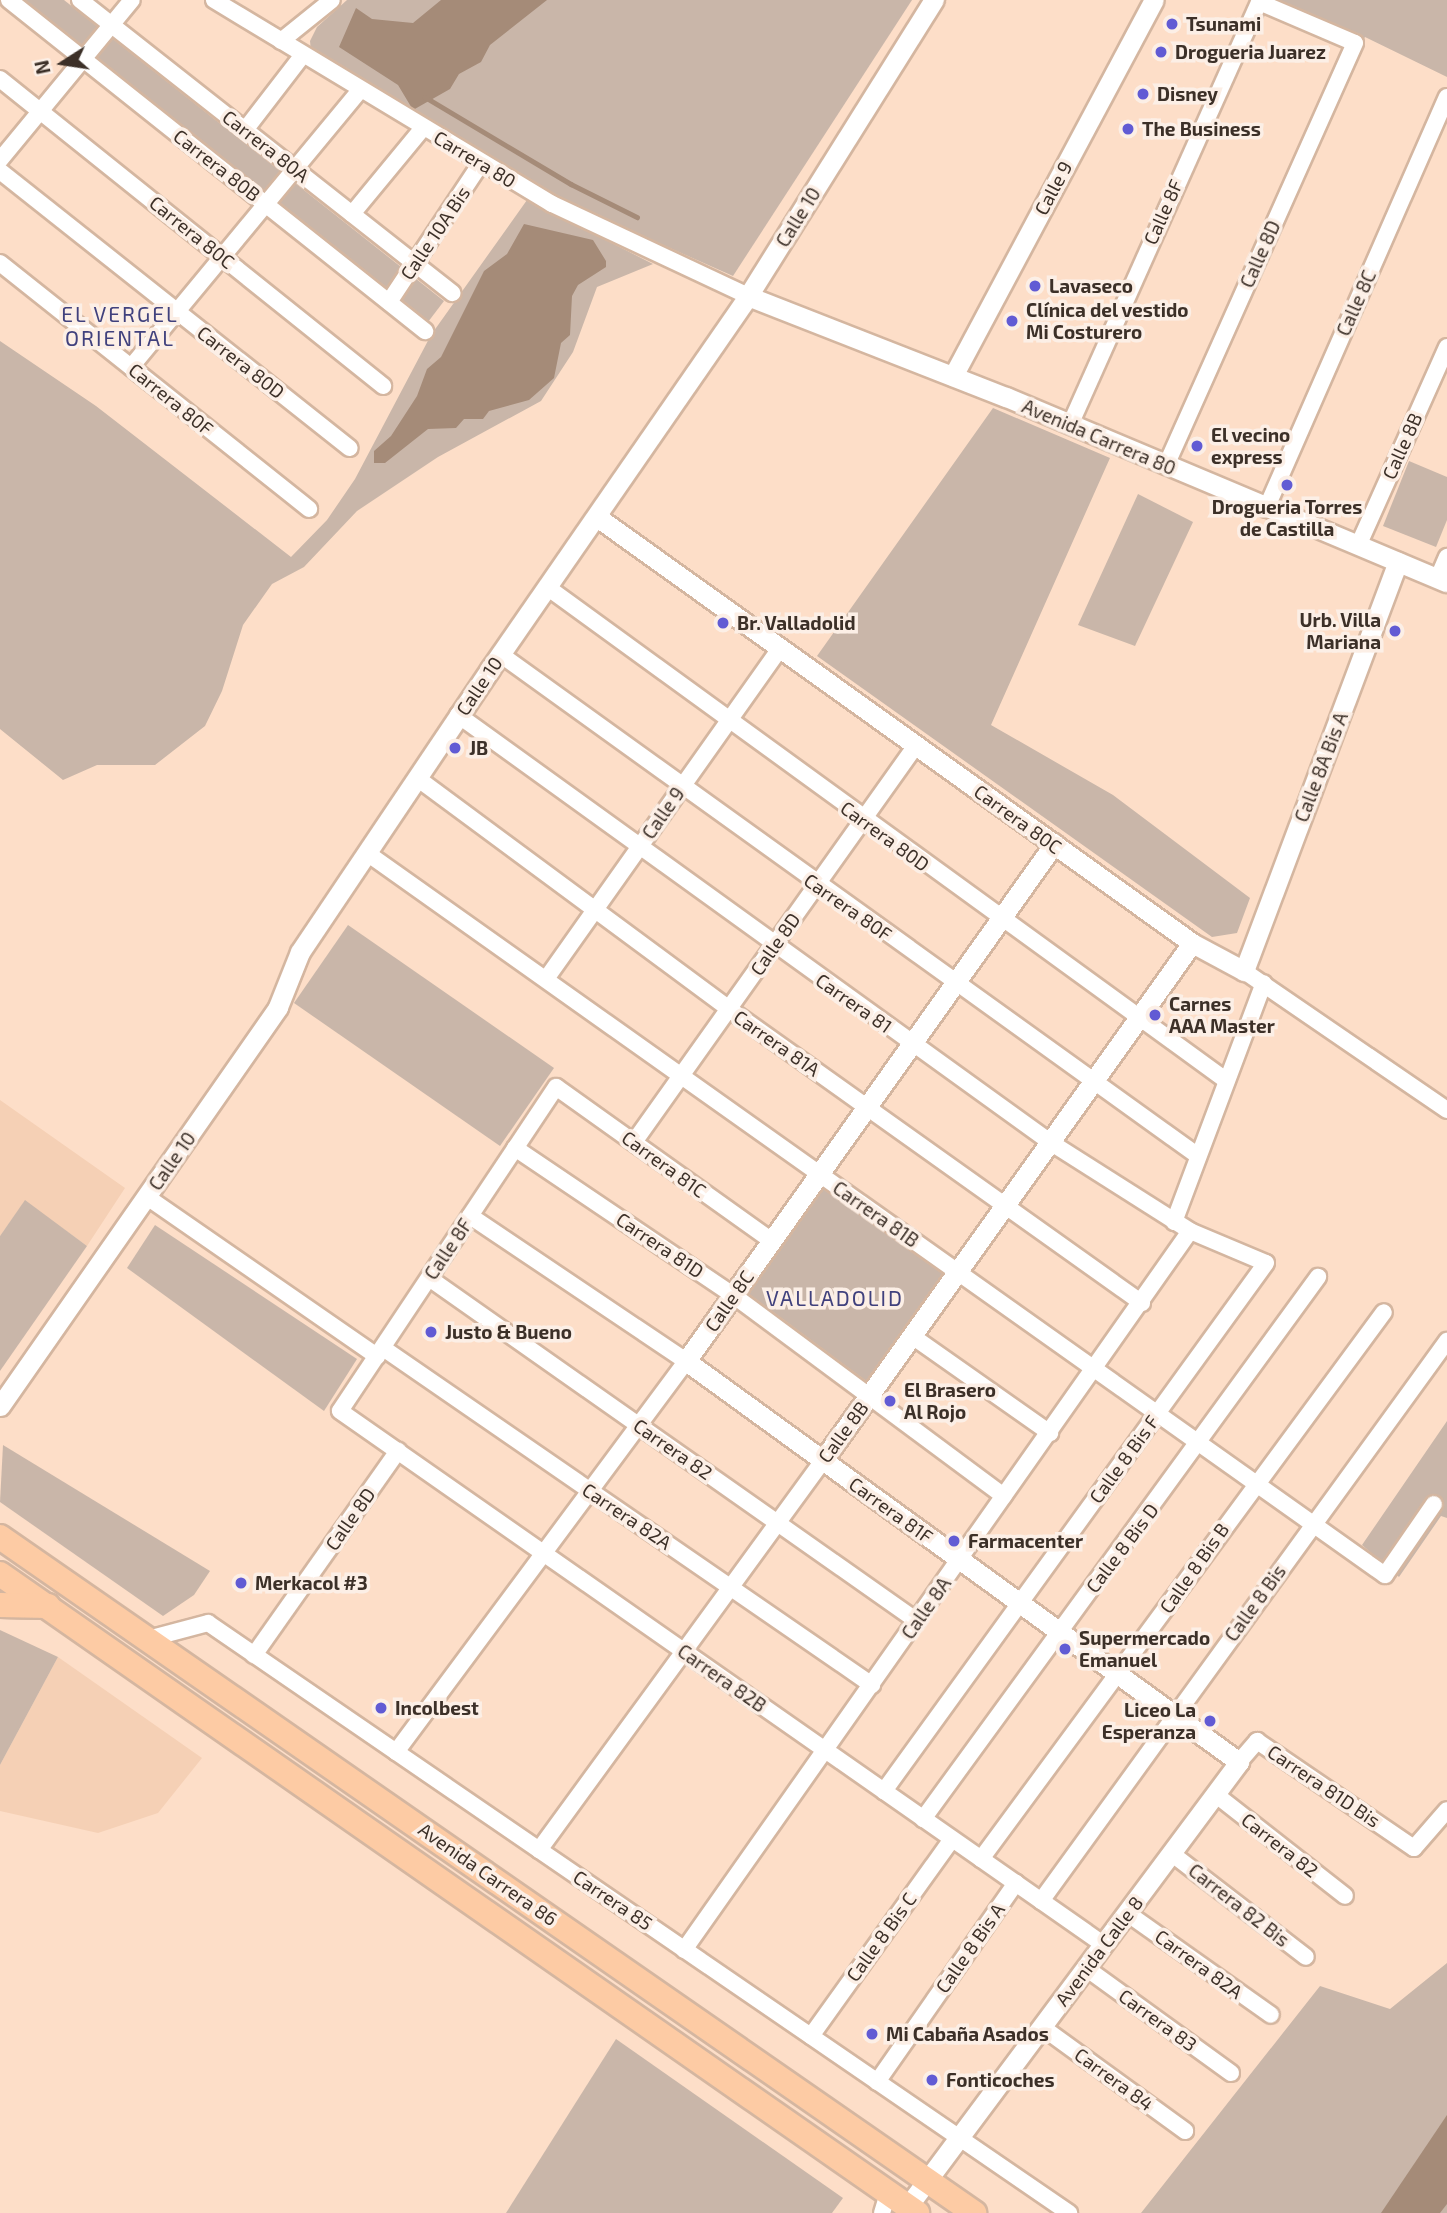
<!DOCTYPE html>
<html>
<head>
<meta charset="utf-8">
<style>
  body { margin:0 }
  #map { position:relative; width:1447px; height:2213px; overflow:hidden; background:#fddec8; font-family:"Exo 2",sans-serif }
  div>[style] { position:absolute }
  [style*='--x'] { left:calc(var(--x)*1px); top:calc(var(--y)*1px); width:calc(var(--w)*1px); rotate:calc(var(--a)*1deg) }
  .built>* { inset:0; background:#f5d0b5 }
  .green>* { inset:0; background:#c9b6a9 }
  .water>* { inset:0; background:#a58b78 }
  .stream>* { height:4.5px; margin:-2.25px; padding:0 2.25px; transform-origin:2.25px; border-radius:2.25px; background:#a58b78 }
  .roads { filter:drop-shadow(2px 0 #d4b6a0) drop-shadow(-2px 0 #d4b6a0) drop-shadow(0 2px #d4b6a0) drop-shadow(0 -2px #d4b6a0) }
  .minor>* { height:16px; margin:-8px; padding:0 8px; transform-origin:8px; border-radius:8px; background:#fff }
  .tertiary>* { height:19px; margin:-9.5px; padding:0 9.5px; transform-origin:9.5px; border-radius:9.5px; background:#fff }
  .primary>* { height:24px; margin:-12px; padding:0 12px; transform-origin:12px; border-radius:12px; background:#fdcba4 }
  .dots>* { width:19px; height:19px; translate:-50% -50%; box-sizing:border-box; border:4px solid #fcefe6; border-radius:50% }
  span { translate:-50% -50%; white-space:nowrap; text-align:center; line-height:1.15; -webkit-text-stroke:7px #fcefe6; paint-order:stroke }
  .poi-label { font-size:19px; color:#3c3028; font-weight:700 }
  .left { translate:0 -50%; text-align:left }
  .right { translate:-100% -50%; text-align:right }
  .street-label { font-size:19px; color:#3c3028 }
  .neighbourhood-label { font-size:21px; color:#40417d; letter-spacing:2px }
  .north { position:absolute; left:28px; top:28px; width:70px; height:70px; -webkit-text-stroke:5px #fcefe6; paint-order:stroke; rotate:258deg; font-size:19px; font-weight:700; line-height:28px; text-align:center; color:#3c3028 }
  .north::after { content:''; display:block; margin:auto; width:24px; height:32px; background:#3c3028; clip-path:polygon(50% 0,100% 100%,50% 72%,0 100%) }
</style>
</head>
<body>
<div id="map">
  <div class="built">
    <i style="clip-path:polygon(0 1100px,125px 1188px,87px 1246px,25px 1201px,0 1236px)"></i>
    <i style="clip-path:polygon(58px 1657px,202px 1758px,158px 1813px,98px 1833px,0 1811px,0 1765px)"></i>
  </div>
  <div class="green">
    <i style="clip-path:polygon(21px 0,64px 0,444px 301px,428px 322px)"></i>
    <i style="clip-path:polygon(347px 0,912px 0,733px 276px,548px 194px,311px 51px,310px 41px,317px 27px)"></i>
    <i style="clip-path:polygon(1261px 0,1447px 0,1447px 77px,1365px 37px,1361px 44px)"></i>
    <i style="clip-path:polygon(527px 200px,653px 264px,597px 287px,573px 352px,541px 401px,438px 457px,357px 511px,304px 567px,272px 584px,243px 625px,222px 691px,205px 726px,155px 765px,97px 765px,63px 780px,0 729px,0 341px,96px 406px,291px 557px,327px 520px,355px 479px,431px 335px)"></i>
    <i style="clip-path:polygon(993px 408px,1110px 458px,991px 725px,1113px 795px,1250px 898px,1237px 933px,1212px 937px,817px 656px)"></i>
    <i style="clip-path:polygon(1409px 461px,1447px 477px,1447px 520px,1436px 547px,1383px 526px)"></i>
    <i style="clip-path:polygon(1138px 494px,1193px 522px,1135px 646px,1078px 625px)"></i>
    <i style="clip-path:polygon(348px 925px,554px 1068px,500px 1146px,294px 1003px)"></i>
    <i style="clip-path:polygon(825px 1183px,945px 1272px,866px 1381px,746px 1292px)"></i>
    <i style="clip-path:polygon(25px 1200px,87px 1246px,0 1371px,0 1236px)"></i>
    <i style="clip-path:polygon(155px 1225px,357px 1359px,324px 1411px,127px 1268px)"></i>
    <i style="clip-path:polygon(1447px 1421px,1447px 1518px,1441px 1516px,1399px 1577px,1362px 1545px)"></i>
    <i style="clip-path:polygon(3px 1445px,210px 1571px,194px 1595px,163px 1616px,0 1502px)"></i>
    <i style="clip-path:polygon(0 1630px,58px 1657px,0 1765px)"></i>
    <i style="clip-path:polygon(1447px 1963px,1447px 2213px,1141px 2213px,1320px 1986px,1390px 2009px)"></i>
    <i style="clip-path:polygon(616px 2039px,843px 2198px,832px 2213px,506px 2213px)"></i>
  </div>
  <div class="water">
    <i style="clip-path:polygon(441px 0,547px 0,490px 45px,481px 62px,459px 74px,450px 89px,413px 110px,398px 85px,339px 47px,356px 8px,372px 19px,413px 23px)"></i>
    <i style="clip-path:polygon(524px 224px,593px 240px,606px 261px,606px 267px,578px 285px,572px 296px,570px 335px,561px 343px,554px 378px,529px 400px,489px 411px,483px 419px,464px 419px,456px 428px,428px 429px,385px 463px,374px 463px,374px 451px,391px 436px,417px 396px,427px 369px,441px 357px,484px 271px,507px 254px)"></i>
    <i style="clip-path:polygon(1447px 2115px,1447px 2204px,1440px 2213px,1381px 2213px)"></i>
  </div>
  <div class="stream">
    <i style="--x:425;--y:97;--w:170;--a:30.8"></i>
    <i style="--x:571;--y:184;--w:74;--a:26.6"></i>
  </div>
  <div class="roads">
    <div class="minor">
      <i style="--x:9;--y:0;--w:532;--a:38.51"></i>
      <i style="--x:80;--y:0;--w:474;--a:38.2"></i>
      <i style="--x:214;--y:0;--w:395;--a:31.1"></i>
      <i style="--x:552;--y:204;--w:217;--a:25.1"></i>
      <i style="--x:281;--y:41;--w:65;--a:-38.8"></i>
      <i style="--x:0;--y:79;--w:491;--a:38.7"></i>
      <i style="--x:245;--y:130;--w:93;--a:-52.4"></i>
      <i style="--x:0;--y:160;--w:207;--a:-50.5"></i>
      <i style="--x:0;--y:171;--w:446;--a:38.4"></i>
      <i style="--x:352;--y:214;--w:112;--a:-50.5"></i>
      <i style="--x:0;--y:263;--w:395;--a:38.5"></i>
      <i style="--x:389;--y:302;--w:167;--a:-56.5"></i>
      <i style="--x:131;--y:367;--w:358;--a:-50.4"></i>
      <i style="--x:1070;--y:425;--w:463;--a:-65.9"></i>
      <i style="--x:1259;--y:2;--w:104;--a:23.1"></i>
      <i style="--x:1355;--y:43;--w:463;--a:114.1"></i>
      <i style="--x:1266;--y:509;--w:450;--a:-66.3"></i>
      <i style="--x:1358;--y:546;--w:218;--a:-65.9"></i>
      <i style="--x:1438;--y:578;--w:23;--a:-67"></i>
      <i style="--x:547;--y:587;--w:840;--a:36"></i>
      <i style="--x:500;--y:654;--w:860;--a:35.72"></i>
      <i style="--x:458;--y:715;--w:730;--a:35.8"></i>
      <i style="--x:1050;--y:1142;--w:166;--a:32.4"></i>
      <i style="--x:1190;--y:1231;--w:82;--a:22.8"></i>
      <i style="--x:1266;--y:1263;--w:652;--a:125.89"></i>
      <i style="--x:417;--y:778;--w:388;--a:36.5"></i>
      <i style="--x:729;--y:1009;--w:507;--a:35.45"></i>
      <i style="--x:367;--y:853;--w:1248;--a:35.35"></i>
      <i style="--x:1385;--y:1575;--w:86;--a:-55.4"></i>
      <i style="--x:1244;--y:971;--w:246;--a:34.4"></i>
      <i style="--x:546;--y:979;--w:405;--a:-54.7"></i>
      <i style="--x:634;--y:1142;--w:487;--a:-54.6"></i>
      <i style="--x:515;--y:1148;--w:263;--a:34"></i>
      <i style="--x:733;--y:1295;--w:337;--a:36.6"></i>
      <i style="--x:147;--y:1197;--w:280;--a:34.7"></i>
      <i style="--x:1174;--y:1222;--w:255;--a:-69.4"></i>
      <i style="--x:772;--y:1241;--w:265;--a:-144.5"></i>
      <i style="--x:556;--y:1087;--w:389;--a:123.7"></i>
      <i style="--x:340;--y:1411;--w:931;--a:34.94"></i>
      <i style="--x:429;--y:1278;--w:596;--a:35.1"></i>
      <i style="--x:912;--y:1336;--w:169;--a:35.1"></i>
      <i style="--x:383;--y:1348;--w:594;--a:34.57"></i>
      <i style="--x:148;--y:1639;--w:62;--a:-14.9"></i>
      <i style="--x:208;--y:1623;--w:1044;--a:34.42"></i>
      <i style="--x:254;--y:1655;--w:250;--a:-54.8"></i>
      <i style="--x:396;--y:1752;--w:487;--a:-53.4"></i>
      <i style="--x:686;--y:1361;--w:260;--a:-146.1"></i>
      <i style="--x:1239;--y:1762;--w:28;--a:-49"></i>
      <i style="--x:1257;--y:1741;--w:190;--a:34.3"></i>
      <i style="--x:1414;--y:1848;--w:50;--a:-49"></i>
      <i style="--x:1215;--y:1794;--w:165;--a:38.1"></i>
      <i style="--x:923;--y:1819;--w:671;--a:-53.92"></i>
      <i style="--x:539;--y:1850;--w:482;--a:-53.9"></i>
      <i style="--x:1171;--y:1853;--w:170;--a:37.6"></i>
      <i style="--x:981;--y:1859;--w:679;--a:-53.62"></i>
      <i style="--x:1041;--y:1901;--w:692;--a:-54.06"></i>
      <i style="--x:1127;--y:1913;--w:176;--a:35.3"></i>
      <i style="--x:684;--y:1950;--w:879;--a:-54.86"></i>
      <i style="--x:1086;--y:1968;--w:179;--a:35.9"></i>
      <i style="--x:1042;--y:2027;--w:177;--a:36"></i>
      <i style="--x:811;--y:2036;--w:242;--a:-54.4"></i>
      <i style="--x:877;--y:2082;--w:243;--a:-55.1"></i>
      <i style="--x:882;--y:2213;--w:21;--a:-73"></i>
    </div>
    <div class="tertiary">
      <i style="--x:748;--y:296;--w:277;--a:21.4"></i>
      <i style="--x:1006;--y:397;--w:478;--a:22.8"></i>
      <i style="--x:953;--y:376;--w:426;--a:-61.9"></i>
      <i style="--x:597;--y:517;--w:732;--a:35.6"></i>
      <i style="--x:1192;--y:943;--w:59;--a:28.3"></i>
      <i style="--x:1244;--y:971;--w:437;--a:-69.4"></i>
      <i style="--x:0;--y:1406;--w:486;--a:-55.1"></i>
      <i style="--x:278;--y:1007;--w:59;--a:-68.2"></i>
      <i style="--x:300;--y:952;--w:341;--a:-56.1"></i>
      <i style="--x:490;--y:669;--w:454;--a:-55.3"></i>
      <i style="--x:748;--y:296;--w:350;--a:-57.9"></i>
      <i style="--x:823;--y:1460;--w:635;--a:-54.48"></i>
      <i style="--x:908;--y:2206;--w:554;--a:-53.3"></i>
      <i style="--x:1239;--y:1762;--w:683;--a:-144.05"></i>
      <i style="--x:686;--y:1361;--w:635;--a:-54.56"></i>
    </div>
    <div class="primary">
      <i style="--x:0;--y:1537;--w:1186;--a:34.76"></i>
      <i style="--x:0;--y:1574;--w:1118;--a:34.87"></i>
      <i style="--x:0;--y:1605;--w:48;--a:1.2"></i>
    </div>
  </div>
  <div class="dots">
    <i style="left:1172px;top:24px;background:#615bd4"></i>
    <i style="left:1161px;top:52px;background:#615bd4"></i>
    <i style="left:1143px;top:94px;background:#615bd4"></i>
    <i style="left:1128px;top:129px;background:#615bd4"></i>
    <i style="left:1035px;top:286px;background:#615bd4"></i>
    <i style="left:1012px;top:321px;background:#615bd4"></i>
    <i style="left:1197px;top:446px;background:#615bd4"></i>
    <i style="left:1287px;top:485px;background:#615bd4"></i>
    <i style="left:723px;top:623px;background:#615bd4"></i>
    <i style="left:1395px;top:631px;background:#615bd4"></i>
    <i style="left:455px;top:748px;background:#615bd4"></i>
    <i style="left:1155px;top:1015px;background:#615bd4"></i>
    <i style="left:431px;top:1332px;background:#615bd4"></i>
    <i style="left:890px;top:1401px;background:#615bd4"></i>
    <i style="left:954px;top:1541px;background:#615bd4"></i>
    <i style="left:241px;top:1583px;background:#615bd4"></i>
    <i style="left:1065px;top:1649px;background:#615bd4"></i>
    <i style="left:381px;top:1708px;background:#615bd4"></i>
    <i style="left:1210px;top:1721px;background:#615bd4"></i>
    <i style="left:872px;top:2034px;background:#615bd4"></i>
    <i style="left:932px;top:2080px;background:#615bd4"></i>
  </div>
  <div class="poi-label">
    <span class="left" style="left:1186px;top:24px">Tsunami</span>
    <span class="left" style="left:1175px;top:52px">Drogueria Juarez</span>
    <span class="left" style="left:1157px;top:94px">Disney</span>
    <span class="left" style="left:1142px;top:129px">The Business</span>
    <span class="left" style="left:1049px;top:286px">Lavaseco</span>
    <span class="left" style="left:1026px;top:321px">Clínica del vestido<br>Mi Costurero</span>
    <span class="left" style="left:1211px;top:446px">El vecino<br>express</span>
    <span style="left:1287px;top:518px">Drogueria Torres<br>de Castilla</span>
    <span class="right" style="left:1381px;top:631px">Urb. Villa<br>Mariana</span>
    <span class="left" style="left:737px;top:623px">Br. Valladolid</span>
    <span class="left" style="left:469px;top:748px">JB</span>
    <span class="left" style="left:1169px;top:1015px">Carnes<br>AAA Master</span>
    <span class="left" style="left:445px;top:1332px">Justo &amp; Bueno</span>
    <span class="left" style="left:904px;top:1401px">El Brasero<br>Al Rojo</span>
    <span class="left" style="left:968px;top:1541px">Farmacenter</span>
    <span class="left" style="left:255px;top:1583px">Merkacol #3</span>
    <span class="left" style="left:1079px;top:1649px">Supermercado<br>Emanuel</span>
    <span class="left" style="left:395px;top:1708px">Incolbest</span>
    <span class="right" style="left:1196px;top:1721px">Liceo La<br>Esperanza</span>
    <span class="left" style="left:886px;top:2034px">Mi Cabaña Asados</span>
    <span class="left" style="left:946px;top:2080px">Fonticoches</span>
  </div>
  <div class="street-label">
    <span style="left:266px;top:146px;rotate:38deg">Carrera 80A</span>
    <span style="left:475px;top:159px;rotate:31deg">Carrera 80</span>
    <span style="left:217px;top:165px;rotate:38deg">Carrera 80B</span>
    <span style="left:1053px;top:188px;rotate:-62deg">Calle 9</span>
    <span style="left:1163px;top:212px;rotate:-66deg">Calle 8F</span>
    <span style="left:798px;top:217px;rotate:-58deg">Calle 10</span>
    <span style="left:192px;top:232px;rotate:39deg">Carrera 80C</span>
    <span style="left:435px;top:233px;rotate:-56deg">Calle 10A Bis</span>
    <span style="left:1260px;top:254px;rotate:-66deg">Calle 8D</span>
    <span style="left:1356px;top:303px;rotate:-66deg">Calle 8C</span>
    <span style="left:241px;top:362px;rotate:38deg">Carrera 80D</span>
    <span style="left:171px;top:399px;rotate:39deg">Carrera 80F</span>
    <span style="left:1099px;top:437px;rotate:23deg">Avenida Carrera 80</span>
    <span style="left:1402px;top:446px;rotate:-66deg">Calle 8B</span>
    <span style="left:479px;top:686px;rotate:-56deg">Calle 10</span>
    <span style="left:1321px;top:767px;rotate:-69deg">Calle 8A Bis A</span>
    <span style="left:663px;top:813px;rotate:-55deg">Calle 9</span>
    <span style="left:1018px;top:819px;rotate:36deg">Carrera 80C</span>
    <span style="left:885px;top:836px;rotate:36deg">Carrera 80D</span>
    <span style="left:848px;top:907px;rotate:35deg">Carrera 80F</span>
    <span style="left:775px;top:944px;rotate:-55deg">Calle 8D</span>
    <span style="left:854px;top:1003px;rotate:35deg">Carrera 81</span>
    <span style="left:777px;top:1043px;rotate:35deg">Carrera 81A</span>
    <span style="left:172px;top:1161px;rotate:-55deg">Calle 10</span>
    <span style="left:664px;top:1164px;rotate:36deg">Carrera 81C</span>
    <span style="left:876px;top:1214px;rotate:35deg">Carrera 81B</span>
    <span style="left:660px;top:1245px;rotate:34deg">Carrera 81D</span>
    <span style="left:448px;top:1249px;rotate:-56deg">Calle 8F</span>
    <span style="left:729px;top:1301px;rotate:-55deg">Calle 8C</span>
    <span style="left:843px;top:1432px;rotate:-54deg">Calle 8B</span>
    <span style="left:673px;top:1449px;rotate:35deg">Carrera 82</span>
    <span style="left:1124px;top:1459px;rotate:-54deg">Calle 8 Bis F</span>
    <span style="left:891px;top:1510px;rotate:36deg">Carrera 81F</span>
    <span style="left:627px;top:1516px;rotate:34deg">Carrera 82A</span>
    <span style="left:350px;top:1519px;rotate:-55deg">Calle 8D</span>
    <span style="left:1122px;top:1548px;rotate:-53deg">Calle 8 Bis D</span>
    <span style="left:1194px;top:1568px;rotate:-55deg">Calle 8 Bis B</span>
    <span style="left:1255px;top:1603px;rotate:-54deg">Calle 8 Bis</span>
    <span style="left:926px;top:1608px;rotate:-55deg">Calle 8A</span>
    <span style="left:722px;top:1678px;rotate:35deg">Carrera 82B</span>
    <span style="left:1324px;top:1786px;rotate:34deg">Carrera 81D Bis</span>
    <span style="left:1280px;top:1845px;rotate:38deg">Carrera 82</span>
    <span style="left:488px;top:1874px;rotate:35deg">Avenida Carrera 86</span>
    <span style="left:613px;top:1900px;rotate:34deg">Carrera 85</span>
    <span style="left:1239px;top:1905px;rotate:38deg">Carrera 82 Bis</span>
    <span style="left:881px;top:1937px;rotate:-54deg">Calle 8 Bis C</span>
    <span style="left:970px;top:1948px;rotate:-55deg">Calle 8 Bis A</span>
    <span style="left:1099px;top:1951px;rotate:-53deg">Avenida Calle 8</span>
    <span style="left:1199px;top:1964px;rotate:36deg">Carrera 82A</span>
    <span style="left:1158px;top:2020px;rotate:36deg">Carrera 83</span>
    <span style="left:1114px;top:2079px;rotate:36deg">Carrera 84</span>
  </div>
  <div class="neighbourhood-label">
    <span style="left:120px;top:326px">EL VERGEL<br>ORIENTAL</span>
    <span style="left:835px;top:1298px">VALLADOLID</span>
  </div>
  <div class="north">N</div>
</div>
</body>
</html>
